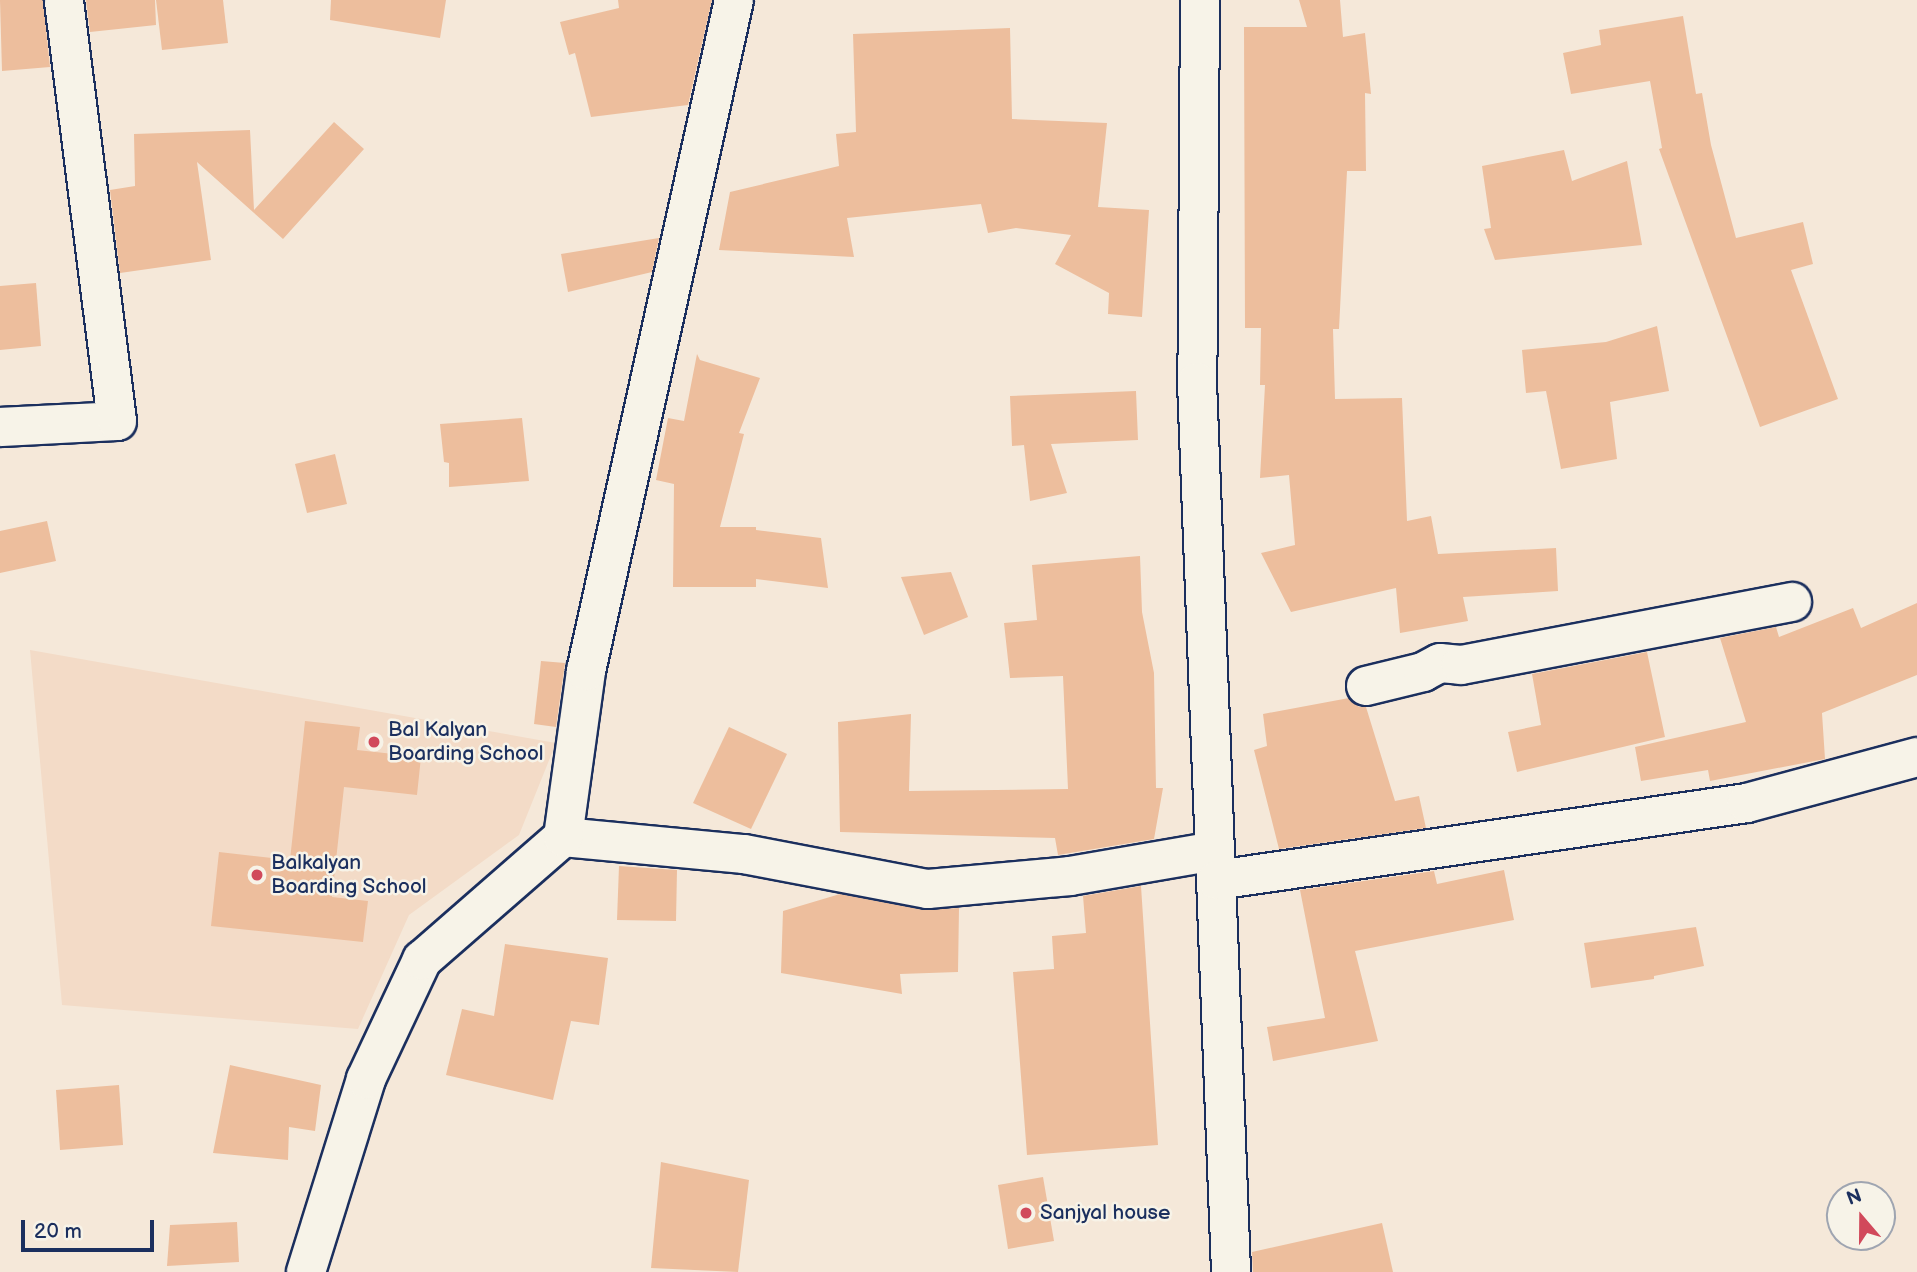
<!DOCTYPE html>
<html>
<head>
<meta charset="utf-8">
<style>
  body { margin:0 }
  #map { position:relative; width:1917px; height:1272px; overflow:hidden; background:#f5e8d9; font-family:"Balsamiq Sans",sans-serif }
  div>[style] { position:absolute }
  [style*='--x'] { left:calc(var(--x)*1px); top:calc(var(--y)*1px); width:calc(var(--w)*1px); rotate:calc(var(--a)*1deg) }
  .built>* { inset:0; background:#f3dbc7 }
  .building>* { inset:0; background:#edbe9d }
  .roads { filter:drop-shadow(2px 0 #1b2f5e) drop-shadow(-2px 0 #1b2f5e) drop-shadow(0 2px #1b2f5e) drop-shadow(0 -2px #1b2f5e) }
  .minor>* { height:38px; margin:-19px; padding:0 19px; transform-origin:19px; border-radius:19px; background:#f7f3e8 }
  .dots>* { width:19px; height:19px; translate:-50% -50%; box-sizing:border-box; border:4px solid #f7f3e8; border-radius:50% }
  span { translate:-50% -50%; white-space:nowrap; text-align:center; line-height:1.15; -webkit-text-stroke:5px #f7f3e8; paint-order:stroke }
  .poi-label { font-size:21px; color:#1b2f5e }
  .left { translate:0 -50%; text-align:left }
  .north { position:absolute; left:1826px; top:1181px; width:70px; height:70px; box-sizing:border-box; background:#f7f3e8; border:2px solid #9fa5b1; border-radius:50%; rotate:340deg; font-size:19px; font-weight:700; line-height:28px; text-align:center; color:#1b2f5e }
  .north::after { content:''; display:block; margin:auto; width:24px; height:32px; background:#d1495b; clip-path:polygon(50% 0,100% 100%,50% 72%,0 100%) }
  .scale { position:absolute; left:21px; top:1220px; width:133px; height:32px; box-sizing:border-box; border:4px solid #1b2f5e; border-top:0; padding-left:9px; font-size:21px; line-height:24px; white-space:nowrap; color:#1b2f5e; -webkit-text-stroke:5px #f7f3e8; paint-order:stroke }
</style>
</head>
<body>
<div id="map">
  <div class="built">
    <i style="clip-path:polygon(30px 650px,556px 743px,519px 835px,409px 915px,358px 1029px,62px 1005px)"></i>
  </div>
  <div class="building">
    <i style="clip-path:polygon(0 0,43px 0,50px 67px,2px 71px)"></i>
    <i style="clip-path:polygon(86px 0,155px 0,156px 25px,90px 32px)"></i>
    <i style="clip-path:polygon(156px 0,223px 0,228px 43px,162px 50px)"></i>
    <i style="clip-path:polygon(331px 0,446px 0,440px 38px,330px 20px)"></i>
    <i style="clip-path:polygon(618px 0,712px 0,688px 105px,591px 117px,575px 53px,569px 55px,560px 22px,619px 8px)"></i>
    <i style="clip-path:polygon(1299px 0,1340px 0,1343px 37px,1365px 33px,1371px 94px,1365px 93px,1366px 171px,1347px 171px,1339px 329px,1333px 329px,1335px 399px,1402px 398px,1407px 521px,1431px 516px,1438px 554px,1556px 548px,1558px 591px,1463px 597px,1468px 621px,1400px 633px,1396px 588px,1291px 612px,1261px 553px,1295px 545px,1289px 475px,1260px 478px,1265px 385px,1260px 385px,1261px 328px,1245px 328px,1244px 27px,1307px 27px)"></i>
    <i style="clip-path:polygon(1683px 16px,1696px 94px,1702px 93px,1711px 145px,1736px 238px,1803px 222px,1813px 264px,1791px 270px,1838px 399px,1760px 427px,1659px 149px,1662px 148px,1650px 81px,1571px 94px,1563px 53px,1601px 45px,1599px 30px)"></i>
    <i style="clip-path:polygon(1010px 28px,1012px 119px,1107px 123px,1098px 207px,1149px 210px,1142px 317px,1108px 314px,1109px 293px,1055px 264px,1071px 235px,1016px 228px,988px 233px,981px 204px,847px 218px,854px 257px,719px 250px,730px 192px,839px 166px,836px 134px,856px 132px,853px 34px)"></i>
    <i style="clip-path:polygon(334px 122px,364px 149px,283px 239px,197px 162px,211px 260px,120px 273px,110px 190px,135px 186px,134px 134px,250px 130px,254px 210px)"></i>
    <i style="clip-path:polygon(1564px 150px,1572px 181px,1627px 161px,1642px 245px,1495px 260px,1484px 229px,1491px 228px,1482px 166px)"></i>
    <i style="clip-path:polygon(659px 238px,652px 272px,568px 292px,561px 254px)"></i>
    <i style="clip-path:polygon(36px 283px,41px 346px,0 350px,0 286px)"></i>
    <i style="clip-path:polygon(1657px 326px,1669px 391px,1610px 402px,1617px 459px,1561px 469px,1546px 391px,1526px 393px,1522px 350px,1606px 342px)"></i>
    <i style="clip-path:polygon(697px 354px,700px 360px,760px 378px,739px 433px,744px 434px,720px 527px,756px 527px,756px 530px,821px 538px,828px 588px,756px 579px,756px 587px,673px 587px,674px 484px,656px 480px,668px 418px,684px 421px)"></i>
    <i style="clip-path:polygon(1136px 391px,1138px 440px,1051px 444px,1067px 493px,1030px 501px,1024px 445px,1012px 446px,1010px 396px)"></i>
    <i style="clip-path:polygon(522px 418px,529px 481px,449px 487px,449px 463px,444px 462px,440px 424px)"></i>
    <i style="clip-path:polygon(335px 454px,347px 504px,307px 513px,295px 464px)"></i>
    <i style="clip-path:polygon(47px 521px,56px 561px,0 573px,0 531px)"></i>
    <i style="clip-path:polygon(1140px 556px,1142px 612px,1154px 673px,1156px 788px,1163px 788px,1154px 839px,1058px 855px,1055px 838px,840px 832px,838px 722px,911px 714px,909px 791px,1068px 789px,1063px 676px,1010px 678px,1004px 623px,1037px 620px,1032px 565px)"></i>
    <i style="clip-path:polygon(951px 572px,968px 617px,924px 635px,901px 577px)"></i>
    <i style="clip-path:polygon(1917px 603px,1917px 675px,1822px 713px,1825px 759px,1710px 781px,1708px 770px,1641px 781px,1635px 747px,1746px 722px,1720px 638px,1776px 627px,1779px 637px,1853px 608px,1861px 628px)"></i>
    <i style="clip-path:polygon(1647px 652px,1665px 737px,1517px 772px,1508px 732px,1541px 725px,1532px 674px)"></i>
    <i style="clip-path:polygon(541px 661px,565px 663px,556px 727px,534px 724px)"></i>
    <i style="clip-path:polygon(1349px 698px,1359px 707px,1366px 707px,1395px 801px,1419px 796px,1426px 828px,1279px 849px,1254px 750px,1267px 746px,1263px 714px)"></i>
    <i style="clip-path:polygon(305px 721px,360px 727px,357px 750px,421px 757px,417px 795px,344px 787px,332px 897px,368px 901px,363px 942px,211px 926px,219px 852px,290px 860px)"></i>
    <i style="clip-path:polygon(729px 727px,787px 754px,751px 829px,693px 803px)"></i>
    <i style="clip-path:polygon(619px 866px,677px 870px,676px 921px,617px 920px)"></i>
    <i style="clip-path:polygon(1504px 870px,1514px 920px,1355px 951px,1378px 1041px,1273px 1061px,1267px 1027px,1325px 1018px,1300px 890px,1434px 871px,1437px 884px)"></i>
    <i style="clip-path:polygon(1141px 886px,1158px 1145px,1027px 1155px,1013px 972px,1054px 969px,1052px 936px,1086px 933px,1083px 896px)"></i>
    <i style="clip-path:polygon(840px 894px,924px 910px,959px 908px,958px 972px,900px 974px,902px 994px,781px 973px,783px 911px)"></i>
    <i style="clip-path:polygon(1696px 927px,1704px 966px,1654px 976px,1654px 979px,1591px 988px,1584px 943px)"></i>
    <i style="clip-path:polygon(505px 944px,608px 958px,599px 1025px,571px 1021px,553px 1100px,446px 1075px,462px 1009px,494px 1016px)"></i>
    <i style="clip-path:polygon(230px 1065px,321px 1085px,315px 1131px,289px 1127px,288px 1160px,213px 1153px)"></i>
    <i style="clip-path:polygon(119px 1085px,123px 1145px,60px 1150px,56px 1090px)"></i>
    <i style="clip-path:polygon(661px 1162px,749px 1180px,738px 1272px,651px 1268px)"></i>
    <i style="clip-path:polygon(1043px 1177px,1054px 1241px,1008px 1249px,998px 1185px)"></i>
    <i style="clip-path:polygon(237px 1222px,239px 1262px,167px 1266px,170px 1225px)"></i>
    <i style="clip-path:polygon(1382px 1223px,1393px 1272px,1253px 1272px,1252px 1252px)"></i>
  </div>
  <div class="roads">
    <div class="minor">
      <i style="--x:1200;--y:0;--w:382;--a:90.4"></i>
      <i style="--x:1197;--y:382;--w:891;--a:87.81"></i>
      <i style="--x:0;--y:427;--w:117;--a:-2.9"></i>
      <i style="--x:117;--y:421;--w:424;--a:-97.2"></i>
      <i style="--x:1366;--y:686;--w:59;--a:-13.8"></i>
      <i style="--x:1423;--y:672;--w:19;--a:-28"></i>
      <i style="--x:1440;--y:663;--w:21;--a:5"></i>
      <i style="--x:1461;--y:665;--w:337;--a:-10.8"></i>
      <i style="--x:563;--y:837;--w:182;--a:5.4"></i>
      <i style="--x:744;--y:854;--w:187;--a:10.8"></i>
      <i style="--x:928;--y:889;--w:143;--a:-5.2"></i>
      <i style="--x:1070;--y:876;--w:147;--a:-9.8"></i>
      <i style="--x:1217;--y:880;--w:536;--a:-8.27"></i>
      <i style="--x:1747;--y:803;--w:176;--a:-15.1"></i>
      <i style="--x:306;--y:1272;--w:202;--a:-72.7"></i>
      <i style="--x:366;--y:1079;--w:132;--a:-64.8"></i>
      <i style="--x:422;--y:960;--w:187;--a:-41.1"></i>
      <i style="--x:563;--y:837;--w:168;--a:-82.1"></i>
      <i style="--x:586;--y:671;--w:687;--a:-77.56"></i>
    </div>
  </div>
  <div class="dots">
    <i style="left:374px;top:742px;background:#d1495b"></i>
    <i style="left:257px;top:875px;background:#d1495b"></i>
    <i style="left:1026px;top:1213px;background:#d1495b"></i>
  </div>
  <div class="poi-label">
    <span class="left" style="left:388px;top:742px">Bal Kalyan<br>Boarding School</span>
    <span class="left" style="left:271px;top:875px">Balkalyan<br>Boarding School</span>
    <span class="left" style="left:1040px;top:1213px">Sanjyal house</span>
  </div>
  <div class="north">N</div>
  <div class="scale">20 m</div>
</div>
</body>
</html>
